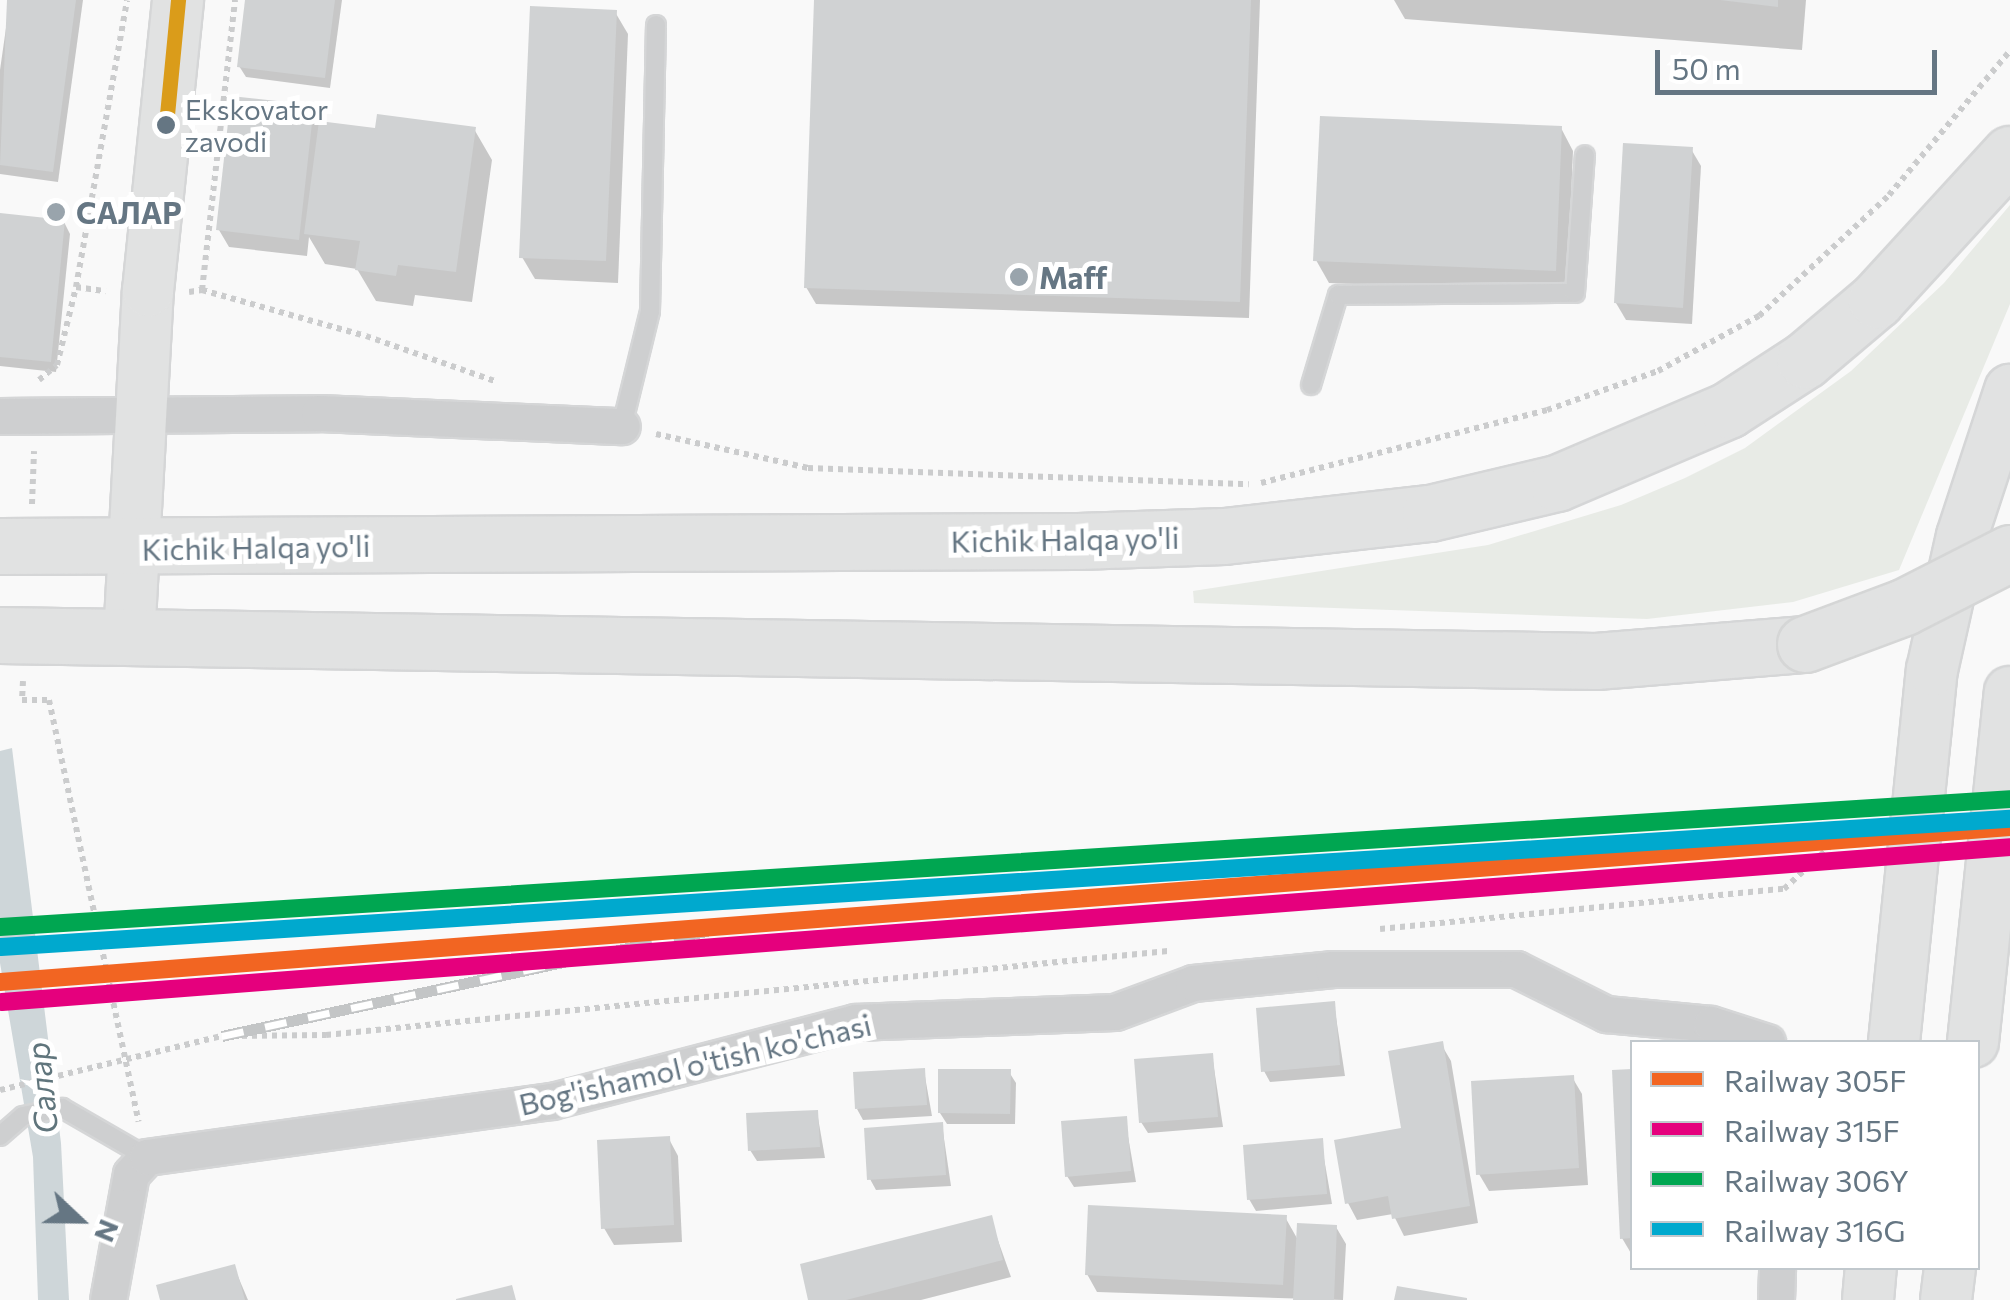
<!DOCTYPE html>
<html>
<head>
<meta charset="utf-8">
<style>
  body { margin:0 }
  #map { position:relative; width:2010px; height:1300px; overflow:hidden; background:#f9f9f9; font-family:Commissioner,sans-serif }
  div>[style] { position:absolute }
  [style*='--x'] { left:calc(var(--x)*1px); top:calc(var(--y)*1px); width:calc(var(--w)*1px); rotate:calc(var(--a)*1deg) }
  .green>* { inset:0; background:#e8ebe6 }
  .water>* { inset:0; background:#ced6d9 }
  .shadow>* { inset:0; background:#0003 }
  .building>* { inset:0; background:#d0d2d3 }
  .path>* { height:6px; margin-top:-3px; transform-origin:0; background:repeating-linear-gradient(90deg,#cbcccd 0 5px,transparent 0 10px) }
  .roads { filter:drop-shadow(2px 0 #d5d6d7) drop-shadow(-2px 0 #d5d6d7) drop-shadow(0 2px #d5d6d7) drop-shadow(0 -2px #d5d6d7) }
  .lane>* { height:18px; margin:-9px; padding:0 9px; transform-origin:9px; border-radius:9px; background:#cecfd0 }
  .street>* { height:35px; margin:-17.5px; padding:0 17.5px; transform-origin:17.5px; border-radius:17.5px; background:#cecfd0 }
  .secondary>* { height:50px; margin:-25px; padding:0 25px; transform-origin:25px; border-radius:25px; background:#e1e2e2 }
  .highway>* { height:55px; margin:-27.5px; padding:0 27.5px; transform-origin:27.5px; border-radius:27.5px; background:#e1e2e2 }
  .rail>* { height:11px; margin-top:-5.5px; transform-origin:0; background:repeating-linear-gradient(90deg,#fff 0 22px,#c3c5c6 0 44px); box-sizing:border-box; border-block:2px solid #c3c5c6 }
  .path-bridge>* { height:6px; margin-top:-3px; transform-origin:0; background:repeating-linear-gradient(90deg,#cbcccd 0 5px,transparent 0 10px) }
  .bridges { filter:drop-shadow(2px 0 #d5d6d6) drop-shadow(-2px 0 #d5d6d6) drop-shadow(0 2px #d5d6d6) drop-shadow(0 -2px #d5d6d6) }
  .highway-bridge>* { height:55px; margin:-27.5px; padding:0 27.5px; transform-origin:27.5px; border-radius:27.5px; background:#e1e2e2 }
  .bus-1>* { height:15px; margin:-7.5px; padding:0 7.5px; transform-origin:7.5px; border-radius:7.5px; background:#da9c1a }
  .rail-1>* { height:18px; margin:-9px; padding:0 9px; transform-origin:9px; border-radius:9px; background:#f26522 }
  .rail-2>* { height:18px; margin:-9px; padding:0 9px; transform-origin:9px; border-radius:9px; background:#e5007d }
  .rail-3>* { height:18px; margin:-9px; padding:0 9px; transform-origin:9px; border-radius:9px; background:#00a651 }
  .rail-4>* { height:18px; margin:-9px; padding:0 9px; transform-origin:9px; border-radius:9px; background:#00a9ce }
  .dots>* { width:28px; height:28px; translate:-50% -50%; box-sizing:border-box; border:5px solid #fff; border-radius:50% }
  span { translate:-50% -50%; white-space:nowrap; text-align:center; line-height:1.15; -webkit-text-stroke:10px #fff; paint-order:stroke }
  .bus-label { font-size:28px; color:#657683 }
  .left { translate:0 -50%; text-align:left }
  .poi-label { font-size:30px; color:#657683; font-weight:700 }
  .street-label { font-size:30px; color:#657683 }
  .water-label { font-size:32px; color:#60757c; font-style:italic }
  .legend { position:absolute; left:1630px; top:1040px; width:350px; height:230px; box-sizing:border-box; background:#fff; border:2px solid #c1c8cd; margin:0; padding:12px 18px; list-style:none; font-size:30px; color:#657683 }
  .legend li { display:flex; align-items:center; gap:20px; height:50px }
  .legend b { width:50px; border:2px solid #c1c8cd }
  .north { position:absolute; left:30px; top:1170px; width:100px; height:100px; -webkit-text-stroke:8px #fff; paint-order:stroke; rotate:112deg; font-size:28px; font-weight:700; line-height:40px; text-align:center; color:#657683 }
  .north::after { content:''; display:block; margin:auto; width:35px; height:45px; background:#657683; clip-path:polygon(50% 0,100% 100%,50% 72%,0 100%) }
  .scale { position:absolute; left:1655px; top:50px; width:282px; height:45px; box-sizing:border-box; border:5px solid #657683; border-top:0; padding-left:12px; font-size:30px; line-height:35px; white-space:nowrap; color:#657683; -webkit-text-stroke:8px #fff; paint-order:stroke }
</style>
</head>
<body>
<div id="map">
  <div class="green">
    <i style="clip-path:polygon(2010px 205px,2010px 304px,1899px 570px,1793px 602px,1647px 619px,1194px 603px,1193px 591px,1488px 545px,1621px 505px,1685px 478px,1745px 448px,1851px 371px,1944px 283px)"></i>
  </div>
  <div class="water">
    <i style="clip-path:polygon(12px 748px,61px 1143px,69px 1300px,38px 1300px,33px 1157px,0 963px,0 751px)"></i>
  </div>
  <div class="shadow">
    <i style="clip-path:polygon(10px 0,83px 0,58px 182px,0 174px,0 70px)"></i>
    <i style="clip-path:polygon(248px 0,342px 0,330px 88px,246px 77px,239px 66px)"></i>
    <i style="clip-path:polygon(816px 0,1260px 0,1249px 318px,816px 304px,806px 287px)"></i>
    <i style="clip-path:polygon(1394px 0,1806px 0,1802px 50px,1405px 19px)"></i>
    <i style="clip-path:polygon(615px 12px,628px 34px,618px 283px,535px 279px,522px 257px)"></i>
    <i style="clip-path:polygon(312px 107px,321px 123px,378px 131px,474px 129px,492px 160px,472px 302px,415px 295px,413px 306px,376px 301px,357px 269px,325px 264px,309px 237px,307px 256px,229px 247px,219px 230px)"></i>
    <i style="clip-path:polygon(1561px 128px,1573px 151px,1567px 292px,1329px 283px,1316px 260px)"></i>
    <i style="clip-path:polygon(1691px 149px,1701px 166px,1692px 324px,1626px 320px,1616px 303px)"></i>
    <i style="clip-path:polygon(0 216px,64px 222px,70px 234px,56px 372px,0 366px)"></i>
    <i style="clip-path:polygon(1334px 1004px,1345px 1076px,1270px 1082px,1264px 1071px)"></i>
    <i style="clip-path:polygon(1441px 1044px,1451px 1061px,1478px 1223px,1404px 1236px,1393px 1214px,1357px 1220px,1348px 1203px,1404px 1130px)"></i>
    <i style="clip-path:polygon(1212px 1055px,1223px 1127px,1148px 1133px,1141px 1122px)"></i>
    <i style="clip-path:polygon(924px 1071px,932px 1116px,863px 1120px,857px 1109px)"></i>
    <i style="clip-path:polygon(1009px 1072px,1016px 1083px,1015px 1124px,947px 1124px,940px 1113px)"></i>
    <i style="clip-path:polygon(1615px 1072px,1632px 1072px,1632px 1255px,1622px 1238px)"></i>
    <i style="clip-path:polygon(1572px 1077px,1582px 1094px,1588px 1185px,1489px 1191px,1479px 1174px)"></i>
    <i style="clip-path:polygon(817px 1112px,825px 1158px,757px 1161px,750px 1150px)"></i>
    <i style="clip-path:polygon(1125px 1119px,1136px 1182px,1074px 1187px,1067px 1176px)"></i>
    <i style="clip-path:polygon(942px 1125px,951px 1186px,876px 1190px,870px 1179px)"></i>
    <i style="clip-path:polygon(669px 1139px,678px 1156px,682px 1242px,614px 1245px,604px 1228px)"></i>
    <i style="clip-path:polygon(1321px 1141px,1332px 1204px,1256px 1211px,1249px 1199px)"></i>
    <i style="clip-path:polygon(1285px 1217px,1298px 1240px,1336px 1227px,1346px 1244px,1343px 1300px,1097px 1292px,1087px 1274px)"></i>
    <i style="clip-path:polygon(990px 1218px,1011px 1277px,921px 1300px,811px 1300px)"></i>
    <i style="clip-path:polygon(234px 1267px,248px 1300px,162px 1300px)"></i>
  </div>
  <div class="building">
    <i style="clip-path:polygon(7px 0,76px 0,53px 172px,0 165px)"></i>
    <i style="clip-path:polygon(245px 0,335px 0,325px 78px,237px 67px)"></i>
    <i style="clip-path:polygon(814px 0,1251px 0,1240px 302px,804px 288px)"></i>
    <i style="clip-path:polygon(1720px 0,1778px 0,1778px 7px)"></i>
    <i style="clip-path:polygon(530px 6px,617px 10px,606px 261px,519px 258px)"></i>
    <i style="clip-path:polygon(231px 96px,314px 105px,299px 240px,216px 230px)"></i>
    <i style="clip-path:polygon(377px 114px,476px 127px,456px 272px,398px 265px,396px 276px,355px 270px,360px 241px,304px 234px,319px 121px,375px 128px)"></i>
    <i style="clip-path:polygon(1320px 116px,1562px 126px,1556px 271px,1313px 261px)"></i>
    <i style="clip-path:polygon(1623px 143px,1693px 147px,1683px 308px,1614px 303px)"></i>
    <i style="clip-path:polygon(0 213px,65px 220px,51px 362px,0 357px)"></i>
    <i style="clip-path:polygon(1335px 1001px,1340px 1065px,1261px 1072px,1256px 1008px)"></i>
    <i style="clip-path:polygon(1443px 1041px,1470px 1206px,1392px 1219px,1388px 1196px,1345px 1204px,1334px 1140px,1401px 1128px,1388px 1051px)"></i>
    <i style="clip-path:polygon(1213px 1053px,1218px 1117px,1139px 1123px,1134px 1059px)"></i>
    <i style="clip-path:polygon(925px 1068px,927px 1105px,855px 1109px,853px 1072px)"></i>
    <i style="clip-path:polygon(938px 1069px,1011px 1069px,1010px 1114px,938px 1113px)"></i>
    <i style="clip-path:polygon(1632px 1069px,1632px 1238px,1620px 1239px,1612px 1070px)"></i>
    <i style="clip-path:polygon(1574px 1075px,1579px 1168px,1476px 1175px,1471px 1081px)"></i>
    <i style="clip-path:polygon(818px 1110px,820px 1147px,748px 1151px,746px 1113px)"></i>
    <i style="clip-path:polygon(1127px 1116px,1131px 1171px,1065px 1177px,1061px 1121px)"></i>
    <i style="clip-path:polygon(943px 1122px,946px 1175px,867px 1180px,864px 1128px)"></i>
    <i style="clip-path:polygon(670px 1136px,674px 1225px,601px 1229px,597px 1140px)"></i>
    <i style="clip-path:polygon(1323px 1138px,1327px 1194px,1247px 1200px,1243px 1145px)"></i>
    <i style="clip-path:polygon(1088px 1205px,1287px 1215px,1283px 1285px,1085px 1275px)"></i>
    <i style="clip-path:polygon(992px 1215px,1003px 1260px,846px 1300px,808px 1300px,800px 1264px)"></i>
    <i style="clip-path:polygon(1297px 1223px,1337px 1225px,1334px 1300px,1293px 1300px)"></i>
    <i style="clip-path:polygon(235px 1264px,245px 1300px,160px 1300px,156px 1285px)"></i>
    <i style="clip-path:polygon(512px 1285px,516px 1300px,456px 1300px,456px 1299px)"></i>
    <i style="clip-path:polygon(1397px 1286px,1467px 1298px,1467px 1300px,1394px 1300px)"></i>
  </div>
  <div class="path">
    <i style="--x:76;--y:287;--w:291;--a:-79.9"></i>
    <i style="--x:202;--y:290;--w:292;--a:-83.5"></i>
    <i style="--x:189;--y:292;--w:13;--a:-9"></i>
    <i style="--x:202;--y:290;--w:170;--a:15.7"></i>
    <i style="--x:366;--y:336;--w:139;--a:19.3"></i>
    <i style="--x:39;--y:380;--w:23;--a:-40"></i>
    <i style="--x:57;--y:365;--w:80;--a:-76.3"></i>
    <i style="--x:76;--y:287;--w:30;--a:8"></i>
    <i style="--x:656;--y:434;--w:156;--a:12.6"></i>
    <i style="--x:808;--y:468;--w:441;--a:2.1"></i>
    <i style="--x:1261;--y:483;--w:295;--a:-14.3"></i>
    <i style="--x:1547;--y:410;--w:118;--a:-19.4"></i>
    <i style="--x:1658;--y:371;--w:115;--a:-28.6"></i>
    <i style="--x:1759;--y:316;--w:178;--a:-42.9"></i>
    <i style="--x:1889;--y:195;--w:188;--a:-50"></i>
    <i style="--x:32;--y:504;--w:53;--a:-87.8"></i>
    <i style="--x:23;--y:681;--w:19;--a:93"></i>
    <i style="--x:22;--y:700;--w:27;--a:0"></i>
    <i style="--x:49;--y:700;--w:431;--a:78"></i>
    <i style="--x:1380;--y:929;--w:406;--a:-5.7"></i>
    <i style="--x:1784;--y:889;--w:72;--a:-42.8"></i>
    <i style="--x:222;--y:1036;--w:104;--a:-0.6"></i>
    <i style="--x:326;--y:1035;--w:846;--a:-5.7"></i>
  </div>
  <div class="roads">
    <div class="lane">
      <i style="--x:1311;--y:385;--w:94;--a:-73.3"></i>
      <i style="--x:1338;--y:295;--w:237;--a:-0.5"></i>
      <i style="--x:1575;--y:293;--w:138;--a:-85.9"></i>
      <i style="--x:622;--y:426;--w:118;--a:-76.3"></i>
      <i style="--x:650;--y:311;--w:286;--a:-88.8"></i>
      <i style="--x:0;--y:1136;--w:30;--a:-41"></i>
      <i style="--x:23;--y:1116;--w:40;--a:-12"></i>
      <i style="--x:62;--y:1108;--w:98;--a:30"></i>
    </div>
    <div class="street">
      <i style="--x:0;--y:416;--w:319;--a:-0.5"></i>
      <i style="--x:319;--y:413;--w:303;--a:2.5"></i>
      <i style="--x:108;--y:1300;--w:128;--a:-79.7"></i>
      <i style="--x:131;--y:1174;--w:23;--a:-47"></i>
      <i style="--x:147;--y:1157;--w:409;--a:-7.9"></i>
      <i style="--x:552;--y:1101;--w:313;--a:-14.6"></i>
      <i style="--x:855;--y:1022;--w:260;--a:-2.2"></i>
      <i style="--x:1115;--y:1012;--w:83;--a:-20.4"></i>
      <i style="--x:1193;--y:983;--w:141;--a:-5.7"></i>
      <i style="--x:1333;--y:969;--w:183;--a:0"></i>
      <i style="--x:1516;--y:969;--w:101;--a:26.6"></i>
      <i style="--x:1606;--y:1014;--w:105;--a:5.4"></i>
      <i style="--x:1711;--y:1024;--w:59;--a:17.8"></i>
      <i style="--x:1776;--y:1300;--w:32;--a:-88"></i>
    </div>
    <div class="secondary">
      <i style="--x:129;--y:639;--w:349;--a:-86.9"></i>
      <i style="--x:148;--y:291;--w:293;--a:-84.1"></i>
      <i style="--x:1894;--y:1042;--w:374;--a:-84.2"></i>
      <i style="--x:1932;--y:670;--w:137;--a:-77.4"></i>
      <i style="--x:1962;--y:536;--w:154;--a:-71.8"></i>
      <i style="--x:1973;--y:1042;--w:352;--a:-84"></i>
      <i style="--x:1868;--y:1300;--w:32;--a:-85"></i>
      <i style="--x:1946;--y:1300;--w:32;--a:-83"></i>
    </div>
    <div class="highway">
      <i style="--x:0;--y:546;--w:1078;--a:-0.27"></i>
      <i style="--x:1078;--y:541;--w:146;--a:-2"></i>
      <i style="--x:1224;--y:536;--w:207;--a:-6.4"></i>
      <i style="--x:1430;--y:513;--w:130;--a:-13.3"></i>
      <i style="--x:1557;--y:483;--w:186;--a:-23.1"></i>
      <i style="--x:1728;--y:410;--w:92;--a:-33"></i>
      <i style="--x:1805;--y:360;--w:93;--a:-40.2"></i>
      <i style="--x:1876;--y:300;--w:198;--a:-47.5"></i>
      <i style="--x:0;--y:635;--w:1596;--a:0.93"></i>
      <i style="--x:1596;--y:661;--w:210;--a:-4.7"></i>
    </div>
  </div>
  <div class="rail">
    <i style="--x:222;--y:1036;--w:538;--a:-12.23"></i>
  </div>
  <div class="path-bridge">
    <i style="--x:1837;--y:840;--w:173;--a:-4.3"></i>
    <i style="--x:0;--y:1090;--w:228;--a:-13.7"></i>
  </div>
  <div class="bridges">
    <div class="highway-bridge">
      <i style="--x:1805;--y:644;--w:106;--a:-20.5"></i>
      <i style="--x:1904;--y:607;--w:119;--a:-27"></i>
    </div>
  </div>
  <div class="bus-1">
    <i style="--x:166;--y:125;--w:126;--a:-84.5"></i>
  </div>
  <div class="rail-1">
    <i style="--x:0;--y:982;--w:2016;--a:-4.41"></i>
  </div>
  <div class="rail-2">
    <i style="--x:2;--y:1002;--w:2014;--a:-4.41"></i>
  </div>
  <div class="rail-3">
    <i style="--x:0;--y:927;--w:2014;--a:-3.64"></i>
  </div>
  <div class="rail-4">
    <i style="--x:1;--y:947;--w:2013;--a:-3.65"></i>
  </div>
  <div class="dots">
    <i style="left:166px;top:125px;background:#657683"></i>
    <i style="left:56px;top:212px;background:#99a4ac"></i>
    <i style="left:1019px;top:277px;background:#99a4ac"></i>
  </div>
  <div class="bus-label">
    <span class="left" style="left:185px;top:125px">Ekskovator<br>zavodi</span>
  </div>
  <div class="poi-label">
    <span class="left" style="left:76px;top:212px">САЛАР</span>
    <span class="left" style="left:1039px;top:277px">Maff</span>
  </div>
  <div class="street-label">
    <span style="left:1065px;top:539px;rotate:-1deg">Kichik Halqa yo'li</span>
    <span style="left:256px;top:547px;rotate:-1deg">Kichik Halqa yo'li</span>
    <span style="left:695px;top:1064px;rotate:-13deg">Bog'ishamol o'tish ko'chasi</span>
  </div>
  <div class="water-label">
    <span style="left:41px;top:1088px;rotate:-96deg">Салар</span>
  </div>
  <ul class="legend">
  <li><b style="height:12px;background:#f26522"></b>Railway 305F</li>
  <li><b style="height:12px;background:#e5007d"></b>Railway 315F</li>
  <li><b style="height:12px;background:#00a651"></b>Railway 306Y</li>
  <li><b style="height:12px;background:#00a9ce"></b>Railway 316G</li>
  </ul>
  <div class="north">N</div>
  <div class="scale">50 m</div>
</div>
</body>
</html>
